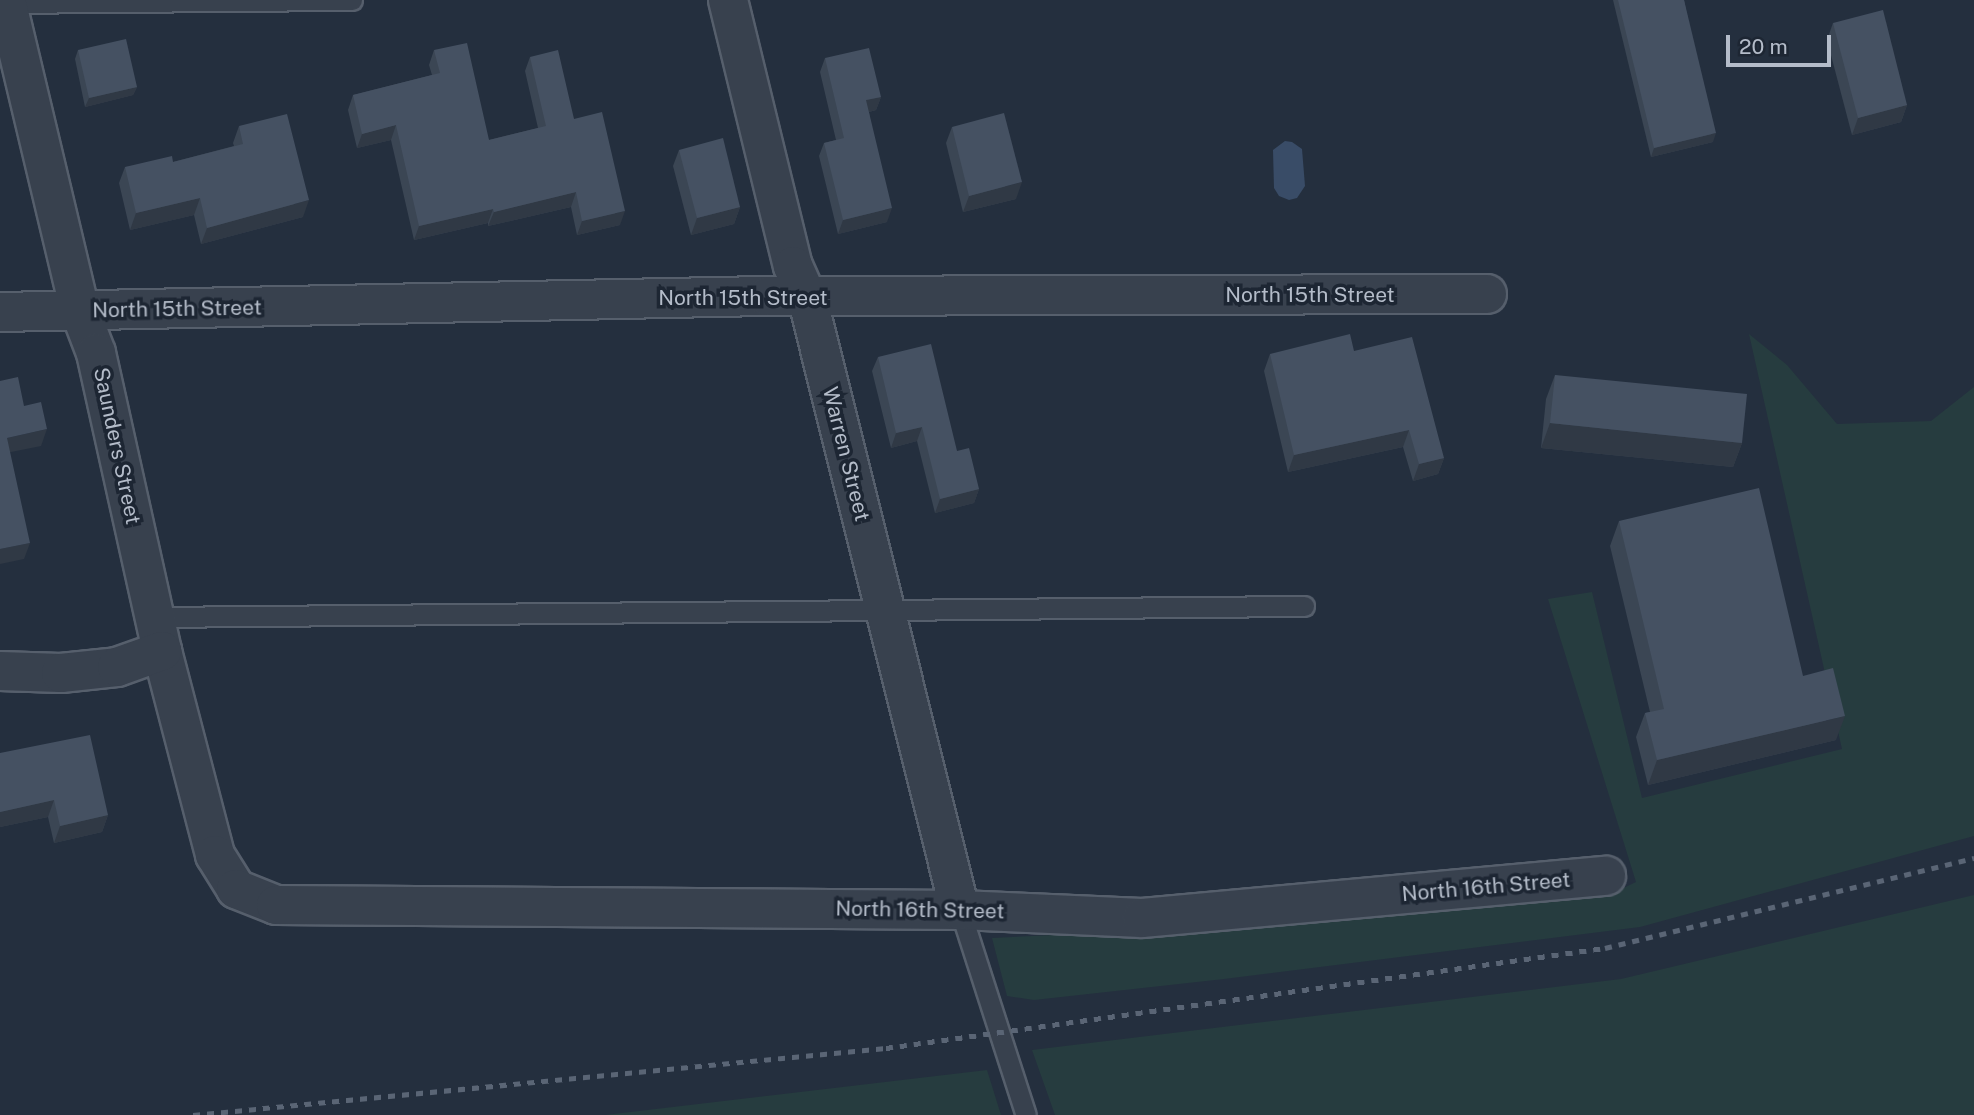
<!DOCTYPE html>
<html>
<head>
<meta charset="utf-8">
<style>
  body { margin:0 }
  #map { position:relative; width:1974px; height:1115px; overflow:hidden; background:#242f3e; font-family:"Public Sans",sans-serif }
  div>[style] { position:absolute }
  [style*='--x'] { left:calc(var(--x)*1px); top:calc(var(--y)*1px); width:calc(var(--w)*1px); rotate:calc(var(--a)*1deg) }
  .green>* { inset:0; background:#263c3f }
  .water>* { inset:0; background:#394c67 }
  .roads { filter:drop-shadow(2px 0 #565f6c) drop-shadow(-2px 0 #565f6c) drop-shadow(0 2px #565f6c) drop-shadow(0 -2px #565f6c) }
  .lane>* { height:19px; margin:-9.5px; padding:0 9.5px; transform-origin:9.5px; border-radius:9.5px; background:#38414e }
  .street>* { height:38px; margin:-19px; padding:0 19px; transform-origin:19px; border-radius:19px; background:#38414e }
  .rail>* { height:5px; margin-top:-2.5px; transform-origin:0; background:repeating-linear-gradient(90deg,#5a6575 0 7px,transparent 0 14px) }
  .wall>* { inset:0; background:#3b4654 }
  .shaded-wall>* { inset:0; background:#303945 }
  .building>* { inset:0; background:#455162 }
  span { translate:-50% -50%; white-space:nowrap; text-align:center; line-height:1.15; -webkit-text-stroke:7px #1d2633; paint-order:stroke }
  .street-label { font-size:21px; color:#b4bcc9 }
  .scale { position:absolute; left:1726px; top:35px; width:105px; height:32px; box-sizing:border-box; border:4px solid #b4bcc9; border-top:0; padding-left:9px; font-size:21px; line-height:24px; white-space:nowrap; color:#b4bcc9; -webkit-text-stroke:5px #1d2633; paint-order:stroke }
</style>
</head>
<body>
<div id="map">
  <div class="green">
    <i style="clip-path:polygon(1749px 334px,1787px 365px,1837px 424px,1931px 421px,1974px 387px,1974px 836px,1640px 927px,1224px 979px,1034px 1000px,1007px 996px,992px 938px,1183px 929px,1613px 893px,1636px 882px,1548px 599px,1592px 592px,1642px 798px,1842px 749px)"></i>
    <i style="clip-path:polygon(1974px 895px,1974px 1115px,1055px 1115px,1032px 1050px,1621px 979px)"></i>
    <i style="clip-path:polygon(987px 1070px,1001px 1115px,605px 1115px)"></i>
  </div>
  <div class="water">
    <i style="clip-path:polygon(1285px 141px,1292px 142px,1302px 149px,1305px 186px,1297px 198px,1289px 200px,1279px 196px,1274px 188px,1273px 150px)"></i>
  </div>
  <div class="roads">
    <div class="lane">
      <i style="--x:1;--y:3;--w:351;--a:-0.5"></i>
      <i style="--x:154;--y:617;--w:1150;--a:-0.55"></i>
      <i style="--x:960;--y:910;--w:215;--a:72.2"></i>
    </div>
    <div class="street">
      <i style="--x:6;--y:0;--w:320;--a:76.6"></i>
      <i style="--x:80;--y:311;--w:45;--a:69.1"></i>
      <i style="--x:96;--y:353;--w:305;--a:77.5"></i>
      <i style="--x:162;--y:651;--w:211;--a:75.4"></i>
      <i style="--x:215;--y:855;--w:40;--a:58"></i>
      <i style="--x:236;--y:889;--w:43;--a:21.8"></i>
      <i style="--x:276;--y:905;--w:684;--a:0.42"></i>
      <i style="--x:960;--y:910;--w:182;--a:2.5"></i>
      <i style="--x:1142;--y:918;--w:466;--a:-5.2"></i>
      <i style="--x:728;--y:0;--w:274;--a:76.3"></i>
      <i style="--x:793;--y:266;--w:34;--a:66"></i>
      <i style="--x:807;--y:297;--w:632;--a:75.99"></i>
      <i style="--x:0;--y:312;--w:767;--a:-1.2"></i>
      <i style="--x:767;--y:296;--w:720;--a:-0.16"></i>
      <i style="--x:0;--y:671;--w:61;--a:1.9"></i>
      <i style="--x:61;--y:673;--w:56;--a:-6.1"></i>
      <i style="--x:117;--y:667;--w:48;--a:-19.6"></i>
    </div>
  </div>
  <div class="rail">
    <i style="--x:193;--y:1115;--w:696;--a:-5.52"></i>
    <i style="--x:886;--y:1048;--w:726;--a:-7.92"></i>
    <i style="--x:1605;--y:948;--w:380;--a:-13.7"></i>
  </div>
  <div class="wall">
    <i style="clip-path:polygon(1613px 0,1684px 0,1713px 142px,1651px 157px)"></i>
    <i style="clip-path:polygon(1833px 23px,1907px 105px,1901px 122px,1852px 135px,1827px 40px)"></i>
    <i style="clip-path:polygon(78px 50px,137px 87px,133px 95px,85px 107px,75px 59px)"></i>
    <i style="clip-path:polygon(434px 50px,489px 140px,538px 128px,525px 71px,530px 57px,574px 119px,620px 225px,577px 235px,571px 207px,488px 226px,488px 223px,414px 240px,391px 140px,357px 148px,348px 110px,353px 95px,432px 75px,429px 65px)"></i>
    <i style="clip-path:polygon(825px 58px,881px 97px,876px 110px,869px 112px,887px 222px,838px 234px,819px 156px,824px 143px,836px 140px,820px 72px)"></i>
    <i style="clip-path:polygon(239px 126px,303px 217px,201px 244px,194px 215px,130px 230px,119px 183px,125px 167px,173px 162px,234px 146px,233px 143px)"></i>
    <i style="clip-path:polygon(952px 127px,1016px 199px,963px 212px,946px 143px)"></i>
    <i style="clip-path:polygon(679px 150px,740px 207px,734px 224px,691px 235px,673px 166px)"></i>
    <i style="clip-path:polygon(1354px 351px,1444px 458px,1438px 474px,1413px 481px,1403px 447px,1288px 472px,1264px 371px,1270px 354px)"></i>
    <i style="clip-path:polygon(878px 357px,957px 451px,979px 489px,974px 503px,935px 513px,917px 441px,891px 448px,872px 371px)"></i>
    <i style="clip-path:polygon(1555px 375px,1742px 443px,1733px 467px,1541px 448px,1546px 399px)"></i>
    <i style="clip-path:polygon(1619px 521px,1803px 676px,1836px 740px,1648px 785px,1636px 737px,1645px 713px,1650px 712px,1610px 546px)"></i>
    <i style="clip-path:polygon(0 753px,108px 815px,102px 832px,54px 843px,48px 817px,0 827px)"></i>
  </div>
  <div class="shaded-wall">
    <i style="clip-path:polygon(137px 87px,133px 95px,85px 107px,89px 98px)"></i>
    <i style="clip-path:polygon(881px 97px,876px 110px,861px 114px,866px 100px)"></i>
    <i style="clip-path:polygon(1907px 105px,1901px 122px,1852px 135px,1858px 118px)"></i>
    <i style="clip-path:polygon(396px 125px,391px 140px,357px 148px,362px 134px)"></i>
    <i style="clip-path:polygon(1716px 133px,1713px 142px,1651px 157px,1654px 148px)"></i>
    <i style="clip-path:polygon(1022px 182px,1016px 199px,963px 212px,969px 196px)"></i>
    <i style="clip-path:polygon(576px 192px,571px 207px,488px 226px,494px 212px)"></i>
    <i style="clip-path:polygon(200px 198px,194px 215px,130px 230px,136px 213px)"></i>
    <i style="clip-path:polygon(309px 200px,303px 217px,201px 244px,207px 228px)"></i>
    <i style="clip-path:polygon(740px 207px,734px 224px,691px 235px,697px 218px)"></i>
    <i style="clip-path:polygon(892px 208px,887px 222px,838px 234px,843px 220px)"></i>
    <i style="clip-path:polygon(493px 209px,488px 223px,414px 240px,419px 226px)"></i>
    <i style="clip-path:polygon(625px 211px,620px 225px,577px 235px,582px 221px)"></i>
    <i style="clip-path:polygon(1550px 423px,1742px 443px,1733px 467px,1541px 448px)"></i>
    <i style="clip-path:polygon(922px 427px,917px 441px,891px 448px,896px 433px)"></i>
    <i style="clip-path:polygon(47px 429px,41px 446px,1px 454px,7px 438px)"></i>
    <i style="clip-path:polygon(1409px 430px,1403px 447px,1288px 472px,1294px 455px)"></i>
    <i style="clip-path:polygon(1444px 458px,1438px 474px,1413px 481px,1419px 464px)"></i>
    <i style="clip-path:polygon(979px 489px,974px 503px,935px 513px,940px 499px)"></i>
    <i style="clip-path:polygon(30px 543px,24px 559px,0 564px,0 549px)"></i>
    <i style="clip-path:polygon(1845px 716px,1836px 740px,1648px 785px,1657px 760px)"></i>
    <i style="clip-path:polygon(54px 800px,48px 817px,0 827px,0 812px)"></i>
    <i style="clip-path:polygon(108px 815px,102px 832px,54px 843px,60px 826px)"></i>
  </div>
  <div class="building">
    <i style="clip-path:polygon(1618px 0,1684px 0,1716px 133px,1654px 148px)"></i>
    <i style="clip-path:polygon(1883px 10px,1907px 105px,1858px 118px,1833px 23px)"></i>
    <i style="clip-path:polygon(126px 39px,137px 87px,89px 98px,78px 50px)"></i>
    <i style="clip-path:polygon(467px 43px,489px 140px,546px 126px,530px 57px,558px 50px,574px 119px,602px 112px,625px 211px,582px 221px,576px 192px,494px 212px,493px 209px,419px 226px,396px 125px,362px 134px,353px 95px,440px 73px,434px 50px)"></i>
    <i style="clip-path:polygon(869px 48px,881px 97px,866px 100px,892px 208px,843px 220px,824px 143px,844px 138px,825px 58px)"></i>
    <i style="clip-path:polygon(1004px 113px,1022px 182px,969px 196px,952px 127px)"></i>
    <i style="clip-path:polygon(287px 114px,309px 200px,207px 228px,200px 198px,136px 213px,125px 167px,172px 156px,173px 162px,243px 144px,239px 126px)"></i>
    <i style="clip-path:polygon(723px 138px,740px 207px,697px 218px,679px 150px)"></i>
    <i style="clip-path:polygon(1350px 334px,1354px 351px,1412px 337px,1444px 458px,1419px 464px,1409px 430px,1294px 455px,1270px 354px)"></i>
    <i style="clip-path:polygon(931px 344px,957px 451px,969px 448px,979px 489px,940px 499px,922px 427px,896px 433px,878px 357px)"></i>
    <i style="clip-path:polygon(1555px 375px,1747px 394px,1742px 443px,1550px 423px)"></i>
    <i style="clip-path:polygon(18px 377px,24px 406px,41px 402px,47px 429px,7px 438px,30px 543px,0 549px,0 381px)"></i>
    <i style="clip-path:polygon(1759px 488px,1803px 676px,1833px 668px,1845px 716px,1657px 760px,1645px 713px,1664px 709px,1619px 521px)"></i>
    <i style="clip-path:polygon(90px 735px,108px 815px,60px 826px,54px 800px,0 812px,0 753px)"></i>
  </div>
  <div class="street-label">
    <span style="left:1310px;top:295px">North 15th Street</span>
    <span style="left:743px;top:298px">North 15th Street</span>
    <span style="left:177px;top:309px;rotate:-1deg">North 15th Street</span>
    <span style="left:117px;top:446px;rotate:78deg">Saunders Street</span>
    <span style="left:846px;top:454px;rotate:76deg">Warren Street</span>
    <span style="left:1486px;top:887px;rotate:-5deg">North 16th Street</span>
    <span style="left:920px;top:910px;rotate:1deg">North 16th Street</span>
  </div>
  <div class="scale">20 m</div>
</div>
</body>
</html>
